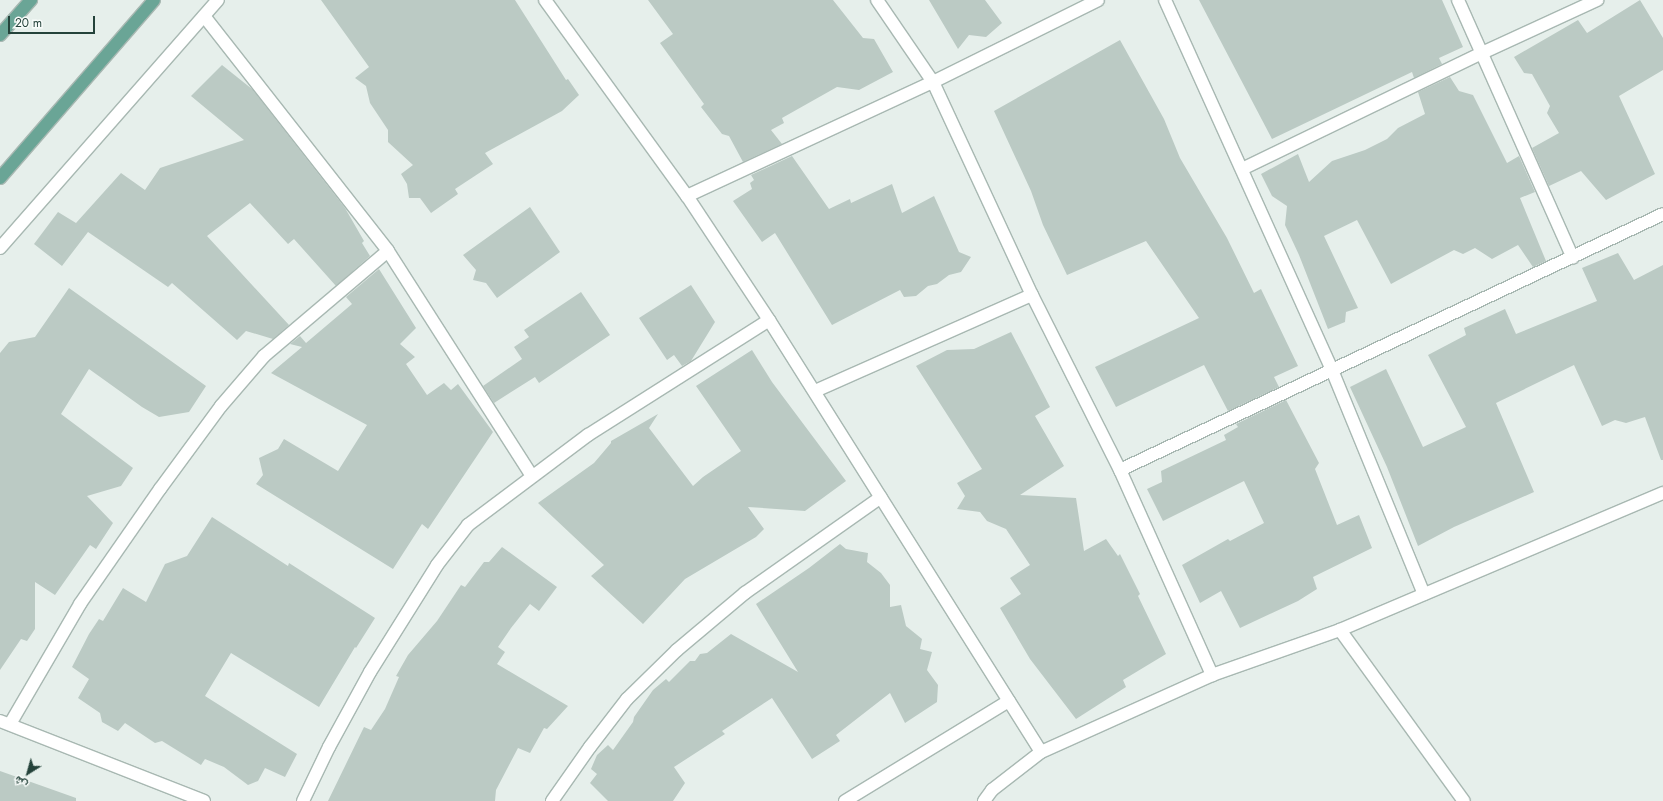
<!DOCTYPE html>
<html>
<head>
<meta charset="utf-8">
<style>
  body { margin:0 }
  #map { position:relative; width:1663px; height:801px; overflow:hidden; background:#e6efeb; font-family:Jost,Vazirmatn,sans-serif }
  div>[style] { position:absolute }
  [style*='--x'] { left:calc(var(--x)*1px); top:calc(var(--y)*1px); width:calc(var(--w)*1px); rotate:calc(var(--a)*1deg) }
  .building>* { inset:0; background:#bbcac4 }
  .roads { filter:drop-shadow(1px 0 #a8b8b2) drop-shadow(-1px 0 #a8b8b2) drop-shadow(0 1px #a8b8b2) drop-shadow(0 -1px #a8b8b2) }
  .minor>* { height:12px; margin:-6px; padding:0 6px; transform-origin:6px; border-radius:6px; background:#fff }
  .major>* { height:12px; margin:-6px; padding:0 6px; transform-origin:6px; border-radius:6px; background:#6aa596 }
  span { translate:-50% -50%; white-space:nowrap; text-align:center; line-height:1.15; -webkit-text-stroke:4px #f7fbf9; paint-order:stroke }
  .north { position:absolute; left:8px; top:753px; width:40px; height:40px; -webkit-text-stroke:3px #f7fbf9; paint-order:stroke; rotate:217deg; font-size:11px; font-weight:700; line-height:16px; text-align:center; color:#24423a }
  .north::after { content:''; display:block; margin:auto; width:14px; height:18px; background:#24423a; clip-path:polygon(50% 0,100% 100%,50% 72%,0 100%) }
  .scale { position:absolute; left:8px; top:16px; width:87px; height:18px; box-sizing:border-box; border:2px solid #24423a; border-top:0; padding-left:5px; font-size:12px; line-height:14px; white-space:nowrap; color:#24423a; -webkit-text-stroke:3px #f7fbf9; paint-order:stroke }
</style>
</head>
<body>
<div id="map">
  <div class="building">
    <i style="clip-path:polygon(321px 0,515px 0,566px 80px,568px 79px,579px 95px,562px 111px,485px 153px,493px 164px,455px 189px,458px 194px,431px 213px,420px 198px,409px 198px,407px 184px,401px 174px,413px 165px,388px 142px,388px 130px,370px 103px,366px 86px,355px 78px,369px 67px)"></i>
    <i style="clip-path:polygon(648px 0,833px 0,863px 38px,874px 39px,893px 72px,859px 90px,837px 87px,782px 118px,784px 123px,771px 130px,782px 144px,743px 162px,729px 136px,722px 134px,701px 107px,704px 104px,660px 43px,673px 34px)"></i>
    <i style="clip-path:polygon(929px 0,985px 0,1002px 23px,986px 37px,969px 35px,958px 49px)"></i>
    <i style="clip-path:polygon(1199px 0,1442px 0,1463px 47px,1439px 58px,1442px 64px,1414px 78px,1412px 72px,1272px 139px)"></i>
    <i style="clip-path:polygon(1640px 0,1663px 38px,1663px 70px,1619px 96px,1655px 174px,1606px 200px,1581px 171px,1549px 186px,1532px 148px,1559px 133px,1547px 113px,1550px 106px,1532px 74px,1524px 73px,1514px 57px,1578px 20px,1587px 33px)"></i>
    <i style="clip-path:polygon(1120px 40px,1164px 119px,1180px 158px,1227px 238px,1254px 293px,1261px 289px,1298px 366px,1274px 377px,1279px 387px,1228px 411px,1204px 365px,1116px 407px,1095px 367px,1199px 318px,1146px 241px,1067px 275px,1043px 225px,1031px 191px,994px 111px)"></i>
    <i style="clip-path:polygon(222px 65px,252px 89px,345px 208px,364px 241px,362px 243px,370px 256px,336px 286px,294px 239px,288px 244px,250px 203px,207px 236px,289px 325px,273px 339px,246px 331px,237px 340px,172px 283px,168px 287px,88px 232px,62px 266px,34px 244px,58px 212px,76px 223px,121px 173px,145px 190px,160px 168px,244px 140px,191px 96px)"></i>
    <i style="clip-path:polygon(1450px 77px,1459px 91px,1473px 95px,1507px 163px,1519px 156px,1535px 192px,1520px 198px,1546px 261px,1533px 267px,1518px 245px,1492px 259px,1475px 248px,1463px 254px,1454px 250px,1391px 284px,1357px 220px,1324px 236px,1358px 308px,1346px 312px,1345px 322px,1328px 329px,1299px 255px,1285px 225px,1287px 206px,1272px 196px,1261px 174px,1298px 154px,1309px 182px,1332px 161px,1365px 150px,1387px 139px,1398px 128px,1425px 114px,1418px 92px)"></i>
    <i style="clip-path:polygon(792px 156px,829px 209px,850px 199px,851px 203px,892px 184px,902px 213px,934px 196px,959px 252px,971px 257px,961px 272px,949px 275px,937px 284px,928px 286px,916px 296px,904px 297px,900px 290px,832px 325px,775px 233px,762px 242px,733px 201px,752px 189px,750px 183px,754px 180px,751px 175px)"></i>
    <i style="clip-path:polygon(530px 207px,560px 252px,497px 298px,486px 283px,473px 280px,476px 270px,463px 255px)"></i>
    <i style="clip-path:polygon(1618px 253px,1634px 280px,1663px 265px,1663px 460px,1661px 460px,1645px 417px,1626px 423px,1615px 420px,1602px 426px,1574px 365px,1496px 403px,1534px 492px,1454px 527px,1418px 546px,1387px 467px,1350px 387px,1386px 369px,1423px 447px,1466px 427px,1428px 355px,1466px 335px,1464px 328px,1505px 309px,1516px 334px,1597px 301px,1582px 268px)"></i>
    <i style="clip-path:polygon(379px 269px,416px 328px,400px 344px,415px 357px,406px 364px,427px 395px,444px 383px,451px 390px,458px 384px,493px 432px,428px 529px,422px 524px,393px 569px,256px 484px,263px 475px,259px 458px,278px 449px,284px 439px,338px 471px,367px 425px,271px 373px,302px 347px,290px 344px,300px 336px,306px 343px,352px 304px,346px 297px)"></i>
    <i style="clip-path:polygon(691px 285px,715px 322px,691px 361px,682px 366px,674px 355px,667px 360px,639px 318px)"></i>
    <i style="clip-path:polygon(69px 288px,206px 386px,189px 412px,159px 417px,142px 407px,89px 369px,61px 414px,133px 468px,121px 486px,87px 496px,113px 523px,96px 549px,90px 545px,55px 595px,35px 582px,35px 629px,27px 641px,21px 639px,0 670px,0 353px,9px 342px,35px 337px)"></i>
    <i style="clip-path:polygon(581px 292px,610px 335px,539px 383px,535px 377px,494px 403px,483px 386px,522px 359px,514px 347px,529px 337px,524px 330px)"></i>
    <i style="clip-path:polygon(1011px 332px,1050px 407px,1035px 416px,1064px 466px,1020px 495px,1076px 498px,1084px 551px,1106px 539px,1118px 556px,1120px 554px,1140px 594px,1138px 596px,1166px 654px,1123px 680px,1126px 687px,1076px 719px,1030px 659px,1000px 608px,1021px 594px,1010px 578px,1030px 565px,1006px 529px,987px 521px,980px 512px,957px 509px,965px 496px,957px 483px,982px 469px,916px 366px,947px 350px,974px 349px)"></i>
    <i style="clip-path:polygon(752px 350px,772px 382px,846px 481px,805px 511px,748px 507px,764px 529px,756px 537px,685px 579px,643px 624px,591px 576px,604px 565px,538px 503px,594px 463px,611px 443px,611px 441px,658px 414px,649px 428px,693px 486px,703px 477px,741px 451px,696px 386px)"></i>
    <i style="clip-path:polygon(1286px 400px,1319px 463px,1315px 469px,1337px 525px,1359px 515px,1372px 548px,1313px 577px,1317px 589px,1298px 601px,1240px 628px,1221px 591px,1200px 603px,1182px 565px,1228px 539px,1230px 541px,1264px 523px,1244px 481px,1163px 521px,1147px 489px,1162px 482px,1161px 471px,1226px 440px,1224px 435px,1238px 427px,1236px 424px)"></i>
    <i style="clip-path:polygon(212px 517px,288px 566px,289px 563px,375px 618px,356px 648px,355px 647px,319px 707px,231px 653px,205px 696px,297px 754px,285px 777px,265px 768px,258px 781px,248px 785px,224px 767px,205px 759px,201px 765px,162px 741px,155px 743px,125px 723px,118px 731px,102px 722px,100px 713px,78px 698px,89px 679px,72px 667px,89px 634px,99px 619px,103px 621px,123px 588px,146px 602px,165px 564px,187px 556px)"></i>
    <i style="clip-path:polygon(840px 544px,846px 549px,868px 553px,867px 562px,881px 573px,890px 585px,890px 607px,901px 605px,906px 626px,922px 639px,920px 649px,932px 652px,927px 670px,938px 685px,937px 702px,905px 723px,890px 693px,836px 735px,840px 741px,812px 759px,772px 698px,722px 731px,725px 734px,674px 767px,685px 783px,673px 801px,608px 801px,590px 783px,597px 774px,591px 769px,597px 755px,608px 745px,613px 750px,633px 722px,634px 717px,653px 690px,666px 679px,669px 682px,690px 661px,695px 661px,700px 654px,707px 653px,731px 634px,798px 672px,756px 604px,809px 568px)"></i>
    <i style="clip-path:polygon(502px 547px,557px 587px,539px 611px,530px 604px,511px 628px,498px 647px,505px 652px,497px 664px,568px 706px,547px 729px,544px 728px,530px 753px,518px 748px,496px 790px,495px 801px,328px 801px,364px 727px,371px 730px,385px 709px,399px 677px,396px 676px,408px 655px,437px 621px,461px 585px,465px 587px,484px 562px,489px 562px)"></i>
    <i style="clip-path:polygon(0 771px,76px 798px,76px 801px,0 801px)"></i>
  </div>
  <div class="roads">
    <div class="minor">
      <i style="--x:545;--y:0;--w:242;--a:54.1"></i>
      <i style="--x:687;--y:196;--w:149;--a:56.5"></i>
      <i style="--x:769;--y:320;--w:510;--a:57.8"></i>
      <i style="--x:877;--y:0;--w:99;--a:55.7"></i>
      <i style="--x:933;--y:82;--w:235;--a:65.1"></i>
      <i style="--x:1032;--y:295;--w:196;--a:63.3"></i>
      <i style="--x:1120;--y:470;--w:225;--a:65.8"></i>
      <i style="--x:1165;--y:0;--w:406;--a:65.7"></i>
      <i style="--x:1332;--y:370;--w:242;--a:67.7"></i>
      <i style="--x:1458;--y:0;--w:282;--a:66"></i>
      <i style="--x:204;--y:16;--w:298;--a:51.9"></i>
      <i style="--x:388;--y:251;--w:267;--a:57.4"></i>
      <i style="--x:1242;--y:169;--w:267;--a:-25.8"></i>
      <i style="--x:1482;--y:53;--w:127;--a:-24.7"></i>
      <i style="--x:687;--y:196;--w:271;--a:-24.9"></i>
      <i style="--x:933;--y:82;--w:184;--a:-26.4"></i>
      <i style="--x:0;--y:248;--w:330;--a:-48.7"></i>
      <i style="--x:815;--y:391;--w:237;--a:-23.9"></i>
      <i style="--x:1120;--y:470;--w:600;--a:-25.24"></i>
      <i style="--x:1340;--y:630;--w:211;--a:54.1"></i>
      <i style="--x:0;--y:721;--w:219;--a:21.4"></i>
      <i style="--x:10;--y:724;--w:139;--a:-59.7"></i>
      <i style="--x:80;--y:604;--w:140;--a:-55.2"></i>
      <i style="--x:160;--y:489;--w:103;--a:-53.7"></i>
      <i style="--x:221;--y:406;--w:66;--a:-49.3"></i>
      <i style="--x:264;--y:356;--w:162;--a:-40.3"></i>
      <i style="--x:303;--y:801;--w:60;--a:-64.3"></i>
      <i style="--x:329;--y:747;--w:85;--a:-61.3"></i>
      <i style="--x:370;--y:672;--w:126;--a:-57.9"></i>
      <i style="--x:437;--y:565;--w:51;--a:-52.2"></i>
      <i style="--x:468;--y:525;--w:150;--a:-36.9"></i>
      <i style="--x:588;--y:435;--w:214;--a:-32.4"></i>
      <i style="--x:552;--y:801;--w:66;--a:-54.9"></i>
      <i style="--x:590;--y:747;--w:61;--a:-52.4"></i>
      <i style="--x:627;--y:699;--w:70;--a:-44.4"></i>
      <i style="--x:677;--y:650;--w:89;--a:-40"></i>
      <i style="--x:745;--y:593;--w:166;--a:-35.2"></i>
      <i style="--x:845;--y:801;--w:192;--a:-31.4"></i>
      <i style="--x:984;--y:801;--w:14;--a:-54"></i>
      <i style="--x:992;--y:790;--w:62;--a:-37.8"></i>
      <i style="--x:1041;--y:752;--w:188;--a:-24.2"></i>
      <i style="--x:1212;--y:675;--w:136;--a:-19.4"></i>
      <i style="--x:1340;--y:630;--w:351;--a:-23"></i>
    </div>
    <div class="major">
      <i style="--x:0;--y:35;--w:47;--a:-48.5"></i>
      <i style="--x:0;--y:178;--w:235;--a:-49.1"></i>
    </div>
  </div>
  <div class="north">ش</div>
  <div class="scale">20 m</div>
</div>
</body>
</html>
